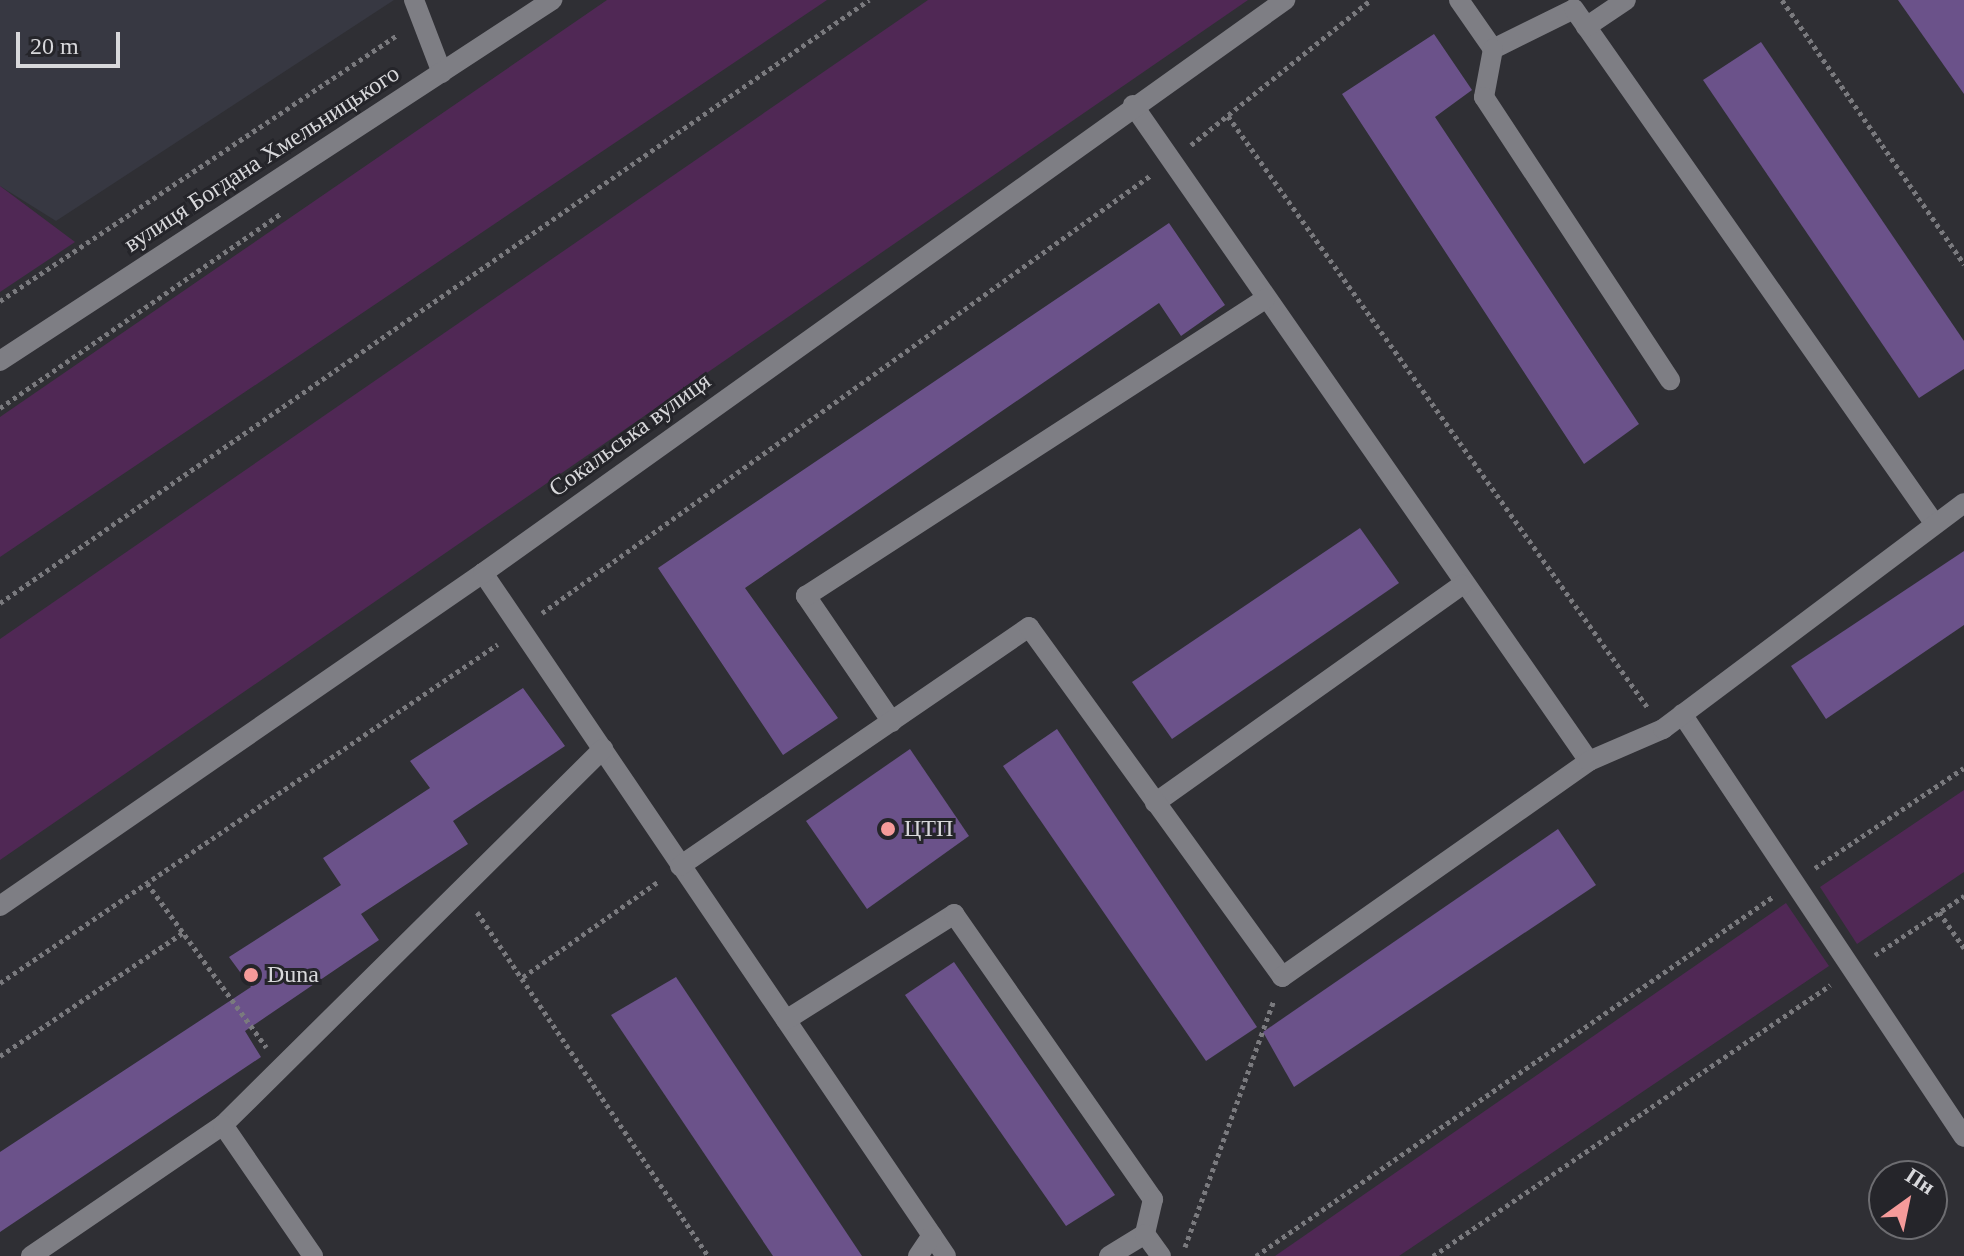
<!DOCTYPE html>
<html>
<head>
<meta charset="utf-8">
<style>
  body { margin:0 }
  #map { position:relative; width:1964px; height:1256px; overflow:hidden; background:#2f2f34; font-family:Georgia,serif }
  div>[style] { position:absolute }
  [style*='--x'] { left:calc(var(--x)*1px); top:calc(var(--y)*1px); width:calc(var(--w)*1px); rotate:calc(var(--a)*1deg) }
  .built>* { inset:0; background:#373842 }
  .green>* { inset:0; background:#502855 }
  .building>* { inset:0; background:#6b528a }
  .path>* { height:5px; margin-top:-2.5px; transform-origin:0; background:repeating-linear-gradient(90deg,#7a7a7e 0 4px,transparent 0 8px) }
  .minor>* { height:20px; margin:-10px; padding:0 10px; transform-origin:10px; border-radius:10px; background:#7e7e84 }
  .dots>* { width:22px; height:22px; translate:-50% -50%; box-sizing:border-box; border:4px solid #25252a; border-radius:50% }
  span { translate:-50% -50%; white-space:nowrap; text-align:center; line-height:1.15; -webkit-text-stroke:6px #25252a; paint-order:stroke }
  .street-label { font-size:24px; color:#d8d8db }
  .poi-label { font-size:24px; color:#d8d8db }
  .left { translate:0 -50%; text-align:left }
  .north { position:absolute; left:1868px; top:1160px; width:80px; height:80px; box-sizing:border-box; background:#25252a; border:2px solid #6d6d71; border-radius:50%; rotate:33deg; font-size:22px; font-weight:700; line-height:32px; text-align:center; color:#d8d8db }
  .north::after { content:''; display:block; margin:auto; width:28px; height:36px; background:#f59b9a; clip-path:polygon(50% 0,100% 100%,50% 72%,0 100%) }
  .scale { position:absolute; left:16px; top:32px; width:104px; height:36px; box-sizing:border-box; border:4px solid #d8d8db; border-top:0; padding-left:10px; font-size:24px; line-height:28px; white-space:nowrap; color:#d8d8db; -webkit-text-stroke:6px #25252a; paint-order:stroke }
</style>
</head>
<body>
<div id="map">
  <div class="built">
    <i style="clip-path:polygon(0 0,394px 0,56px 221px,0 186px)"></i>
  </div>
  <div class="green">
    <i style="clip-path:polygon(607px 0,827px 0,0 557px,0 417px)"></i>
    <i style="clip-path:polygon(928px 0,1248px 0,0 860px,0 639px)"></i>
    <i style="clip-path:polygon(0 186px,75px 242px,0 292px)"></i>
    <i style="clip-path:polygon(1964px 790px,1964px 872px,1857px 944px,1820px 887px)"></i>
    <i style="clip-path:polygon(1786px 903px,1829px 966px,1399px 1256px,1275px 1256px)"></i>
  </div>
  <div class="building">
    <i style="clip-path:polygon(1898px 0,1964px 0,1964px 94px)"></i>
    <i style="clip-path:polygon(1434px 34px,1472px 90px,1435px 117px,1639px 424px,1584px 464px,1342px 94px)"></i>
    <i style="clip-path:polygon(1761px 42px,1964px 341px,1964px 369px,1919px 398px,1703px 80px)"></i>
    <i style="clip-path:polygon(1169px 223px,1225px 305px,1181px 336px,1159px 303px,745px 588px,838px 718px,783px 755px,658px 568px)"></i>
    <i style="clip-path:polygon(1360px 528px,1399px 583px,1172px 739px,1132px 682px)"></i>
    <i style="clip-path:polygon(1964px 551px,1964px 625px,1826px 719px,1791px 666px)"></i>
    <i style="clip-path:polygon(523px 688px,565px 746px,453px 821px,468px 844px,361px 914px,379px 940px,245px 1031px,261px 1057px,0 1232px,0 1152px,251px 987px,229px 957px,341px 885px,323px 858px,430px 788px,410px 761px)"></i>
    <i style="clip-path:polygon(1057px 729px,1257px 1027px,1206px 1061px,1003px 766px)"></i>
    <i style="clip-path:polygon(910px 749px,969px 836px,867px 909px,806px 821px)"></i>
    <i style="clip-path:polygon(1558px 829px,1596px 885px,1294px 1087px,1263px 1032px)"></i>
    <i style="clip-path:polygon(954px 962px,1115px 1195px,1066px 1226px,905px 995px)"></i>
    <i style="clip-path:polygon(676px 977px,862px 1256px,773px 1256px,611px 1015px)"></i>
  </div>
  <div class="path">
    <i style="--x:1782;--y:0;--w:321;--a:55.4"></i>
    <i style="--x:1228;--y:116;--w:726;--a:54.65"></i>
    <i style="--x:1191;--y:145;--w:231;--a:-38.9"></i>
    <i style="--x:0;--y:301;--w:479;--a:-33.8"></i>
    <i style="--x:0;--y:408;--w:343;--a:-34.7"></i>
    <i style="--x:0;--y:603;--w:1058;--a:-34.76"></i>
    <i style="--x:542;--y:613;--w:750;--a:-35.72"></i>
    <i style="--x:1815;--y:868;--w:179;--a:-33.9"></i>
    <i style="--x:147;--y:883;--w:203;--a:54"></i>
    <i style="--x:477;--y:912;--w:414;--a:56.1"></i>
    <i style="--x:1939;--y:912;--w:44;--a:55.2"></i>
    <i style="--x:1875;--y:955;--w:107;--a:-33.5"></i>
    <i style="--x:523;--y:977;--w:166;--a:-35.2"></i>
    <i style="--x:0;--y:983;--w:602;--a:-34.24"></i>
    <i style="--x:0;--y:1056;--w:222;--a:-34"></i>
    <i style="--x:1185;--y:1247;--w:263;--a:-70.2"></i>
    <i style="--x:1256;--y:1256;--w:631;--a:-34.8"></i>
    <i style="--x:1433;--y:1256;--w:481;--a:-34.3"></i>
  </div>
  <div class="minor">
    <i style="--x:414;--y:0;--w:78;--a:69"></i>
    <i style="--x:1459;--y:0;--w:60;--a:55.2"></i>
    <i style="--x:1493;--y:49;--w:90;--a:-26.3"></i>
    <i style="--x:1574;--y:9;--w:628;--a:54.99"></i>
    <i style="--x:1586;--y:27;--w:48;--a:-34"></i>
    <i style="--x:1493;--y:49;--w:49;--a:100.6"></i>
    <i style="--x:1484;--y:97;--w:339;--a:56.7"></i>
    <i style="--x:1133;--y:105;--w:799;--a:55.2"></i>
    <i style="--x:0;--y:361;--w:660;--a:-33.18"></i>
    <i style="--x:483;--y:573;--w:825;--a:55.87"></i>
    <i style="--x:1682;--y:714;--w:508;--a:56.31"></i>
    <i style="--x:892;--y:722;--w:153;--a:-124.3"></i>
    <i style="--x:806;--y:596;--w:547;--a:-32.91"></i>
    <i style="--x:1155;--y:803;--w:377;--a:-35.4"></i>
    <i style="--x:680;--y:866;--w:423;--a:-34.4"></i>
    <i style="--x:1029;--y:627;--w:432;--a:54.1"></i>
    <i style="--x:1282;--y:977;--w:375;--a:-35.1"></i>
    <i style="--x:1589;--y:761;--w:81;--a:-23.4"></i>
    <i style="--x:1663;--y:729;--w:376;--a:-36.9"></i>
    <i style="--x:0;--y:906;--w:587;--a:-34.58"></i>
    <i style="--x:483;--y:573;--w:986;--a:-35.54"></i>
    <i style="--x:786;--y:1020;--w:199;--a:-32.2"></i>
    <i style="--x:954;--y:914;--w:348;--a:55.1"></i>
    <i style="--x:1153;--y:1199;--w:36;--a:103"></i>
    <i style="--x:223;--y:1125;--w:535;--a:-44.7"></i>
    <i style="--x:31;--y:1256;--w:232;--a:-34.3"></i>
    <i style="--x:223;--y:1125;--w:159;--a:55.5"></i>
    <i style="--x:918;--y:1256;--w:25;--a:-56"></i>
    <i style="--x:1109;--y:1256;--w:42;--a:-31.4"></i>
    <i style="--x:1145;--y:1234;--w:27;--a:54"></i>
  </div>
  <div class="dots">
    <i style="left:888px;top:829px;background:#f59b9a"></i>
    <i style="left:251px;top:975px;background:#f59b9a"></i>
  </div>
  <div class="street-label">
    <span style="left:262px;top:159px;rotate:-33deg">вулиця Богдана Хмельницького</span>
    <span style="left:630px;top:435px;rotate:-36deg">Сокальська вулиця</span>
  </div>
  <div class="poi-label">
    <span class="left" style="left:904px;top:829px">ЦТП</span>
    <span class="left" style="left:267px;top:975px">Duna</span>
  </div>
  <div class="north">Пн</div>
  <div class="scale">20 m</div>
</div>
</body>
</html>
